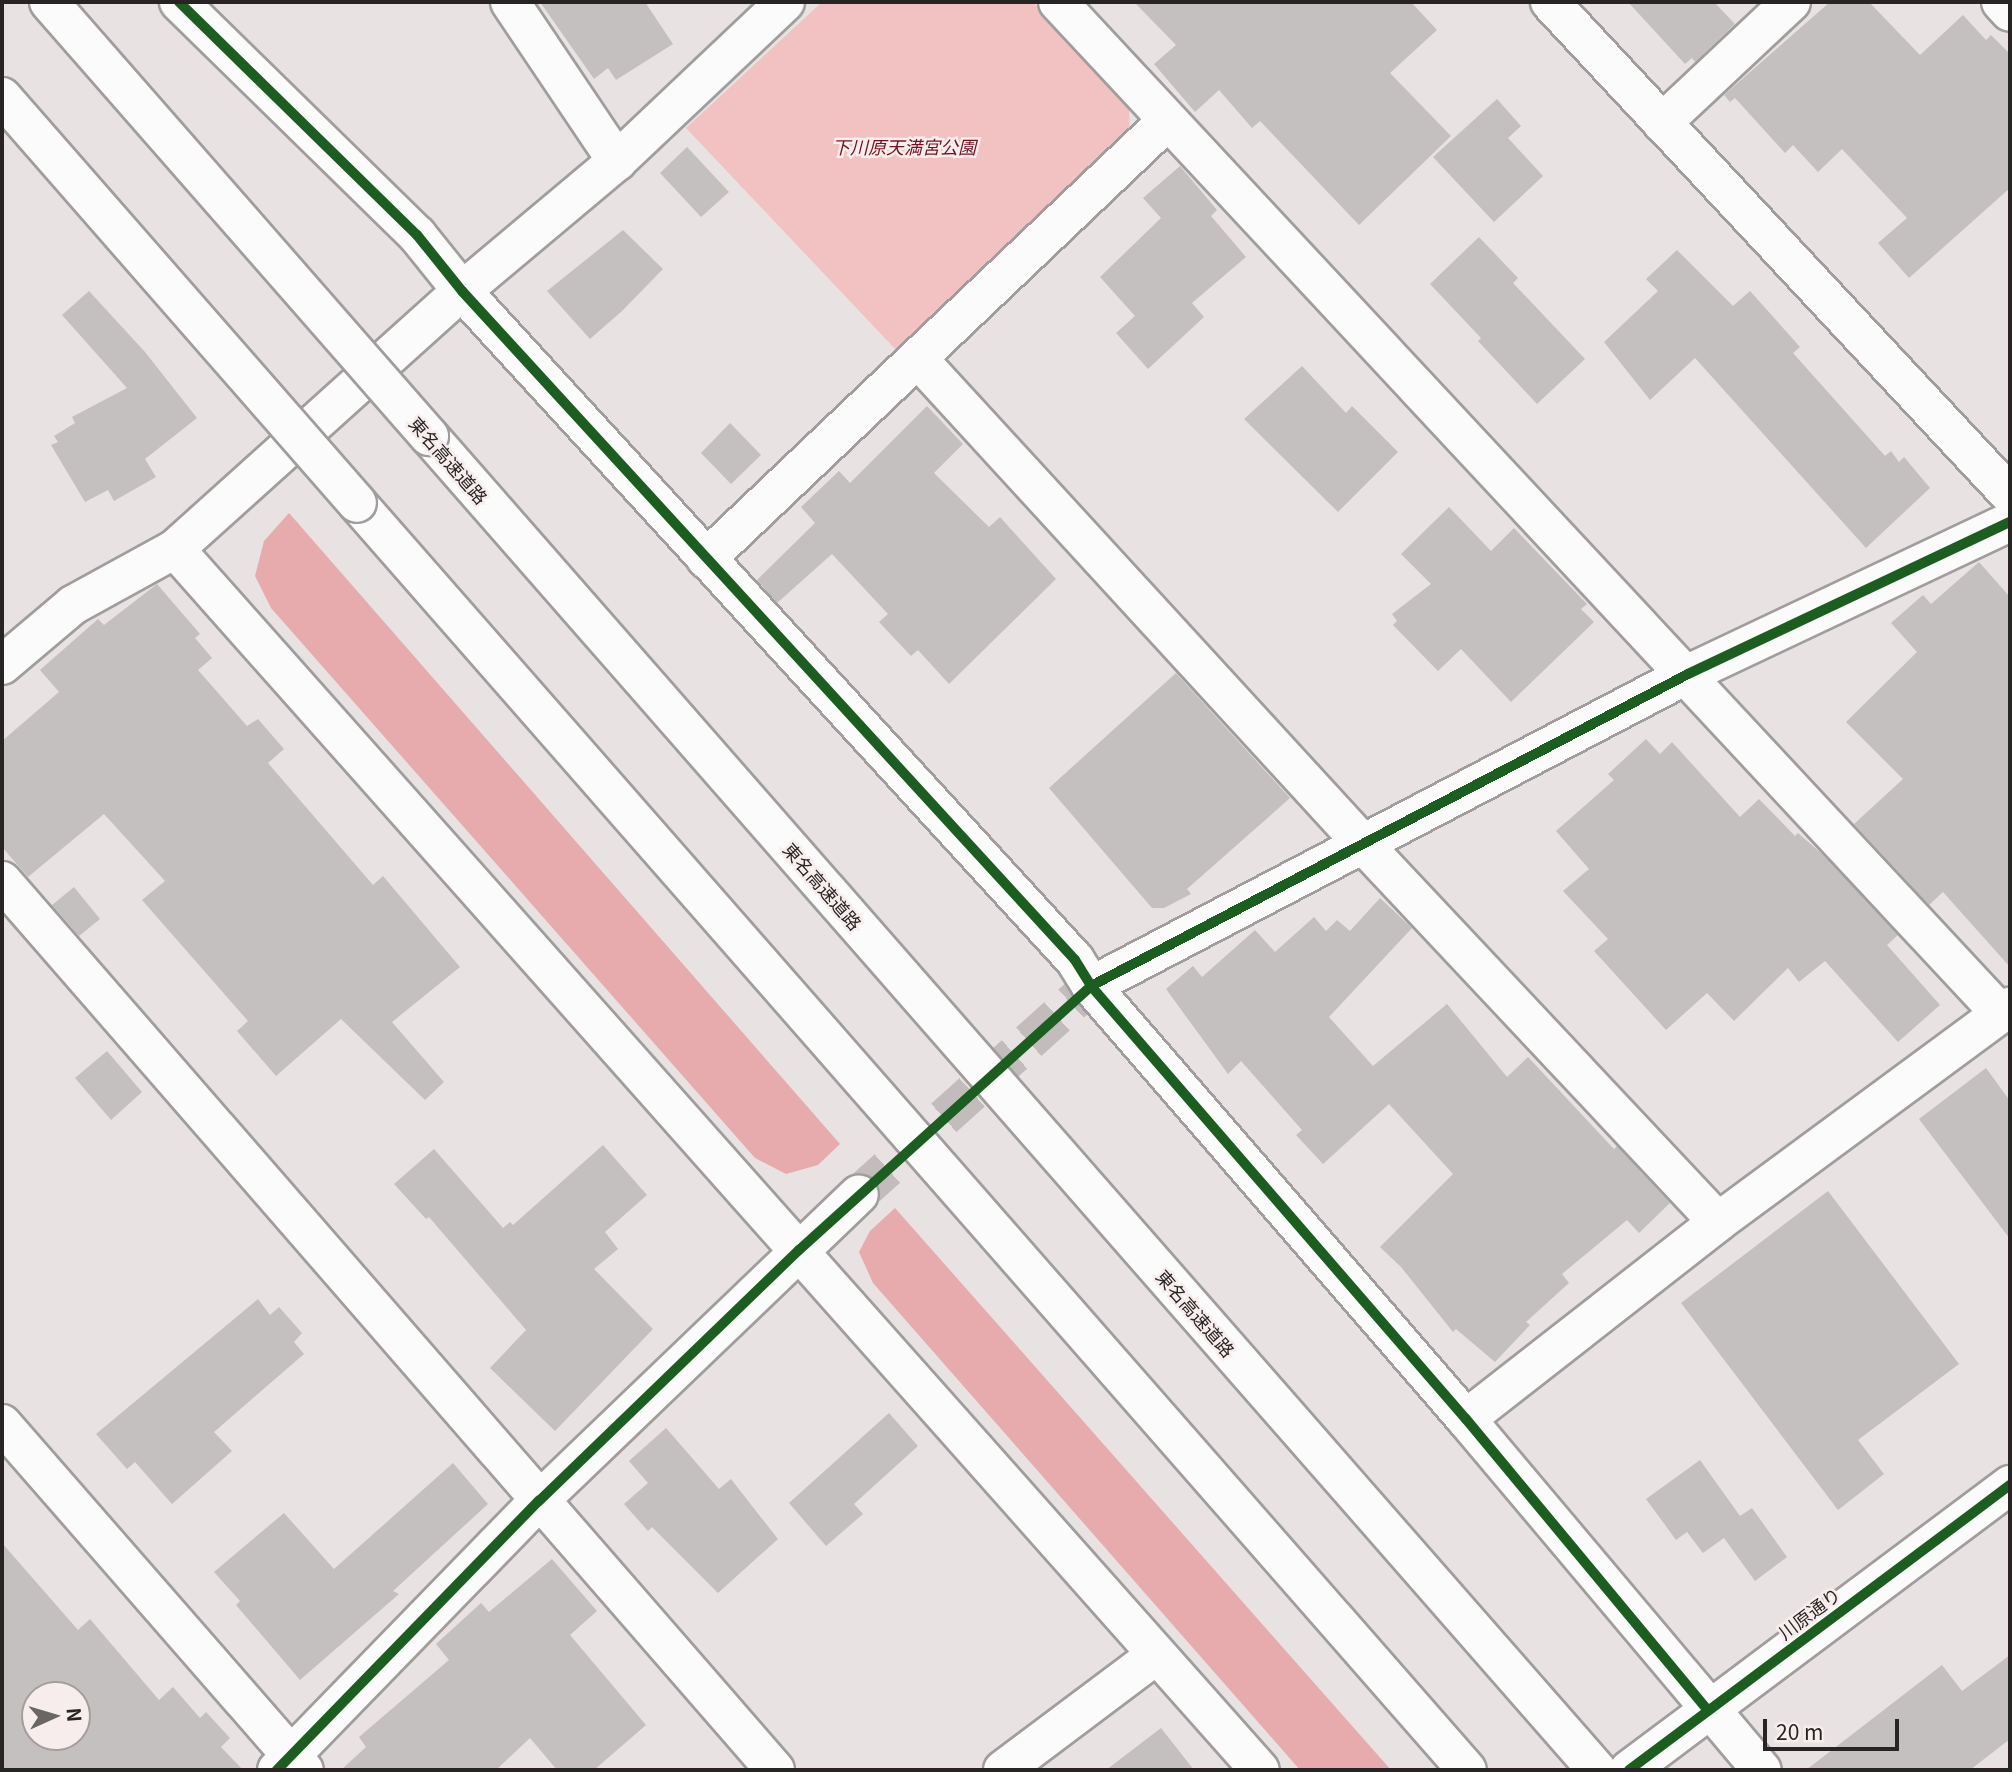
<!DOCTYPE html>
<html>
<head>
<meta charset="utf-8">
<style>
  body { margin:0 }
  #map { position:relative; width:2012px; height:1772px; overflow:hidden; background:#e8e2e2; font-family:Georgia,"Noto Sans JP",serif }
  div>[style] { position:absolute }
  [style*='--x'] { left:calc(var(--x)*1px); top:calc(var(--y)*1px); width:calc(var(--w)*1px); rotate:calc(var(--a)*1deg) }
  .green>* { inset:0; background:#f2c2c2 }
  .forest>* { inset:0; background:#e7aaad }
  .building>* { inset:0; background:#c5c0c0 }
  .street-tunnel>* { height:38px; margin-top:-19px; transform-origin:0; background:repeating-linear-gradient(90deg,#c2bcbc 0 38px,transparent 0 57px) }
  .roads { filter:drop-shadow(2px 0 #a19d9d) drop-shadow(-2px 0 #a19d9d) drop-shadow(0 2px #a19d9d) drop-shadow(0 -2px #a19d9d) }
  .street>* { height:38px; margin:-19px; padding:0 19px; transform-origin:19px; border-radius:19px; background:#fcfbfb }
  .secondary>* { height:38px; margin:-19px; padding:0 19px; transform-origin:19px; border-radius:19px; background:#fcfbfb }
  .highway>* { height:38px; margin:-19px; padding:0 19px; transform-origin:19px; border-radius:19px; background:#fcfbfb }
  .bridges { filter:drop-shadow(2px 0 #a19d9d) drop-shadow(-2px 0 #a19d9d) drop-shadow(0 2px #a19d9d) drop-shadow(0 -2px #a19d9d) }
  .highway-bridge>* { height:38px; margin:-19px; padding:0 19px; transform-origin:19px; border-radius:19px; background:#fcfbfb }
  .cycleway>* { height:10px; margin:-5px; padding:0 5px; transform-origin:5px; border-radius:5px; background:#1b5e20 }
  span { translate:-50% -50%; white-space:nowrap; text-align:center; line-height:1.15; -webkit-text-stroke:5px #f7eded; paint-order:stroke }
  .park-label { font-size:18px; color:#711222; font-style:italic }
  .street-label { font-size:18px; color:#282424 }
  .frame { position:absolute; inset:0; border:4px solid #282424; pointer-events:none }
  .north { position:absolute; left:21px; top:1681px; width:70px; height:70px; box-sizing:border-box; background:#f7eded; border:2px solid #a49d9d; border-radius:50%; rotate:86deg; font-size:19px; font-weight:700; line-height:28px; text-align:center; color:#282424 }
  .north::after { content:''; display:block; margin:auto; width:24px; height:32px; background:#6b6666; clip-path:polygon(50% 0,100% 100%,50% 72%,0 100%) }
  .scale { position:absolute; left:1763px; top:1719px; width:136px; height:32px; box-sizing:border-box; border:4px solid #282424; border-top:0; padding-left:9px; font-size:21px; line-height:24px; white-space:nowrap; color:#282424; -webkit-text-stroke:5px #f7eded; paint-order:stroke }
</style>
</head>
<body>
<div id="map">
  <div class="green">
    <i style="clip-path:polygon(822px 2px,1033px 2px,1129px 104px,1130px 132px,898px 352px,686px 128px)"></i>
  </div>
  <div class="forest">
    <i style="clip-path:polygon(289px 513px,840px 1144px,818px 1165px,786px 1174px,755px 1158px,271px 608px,255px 576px,264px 541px)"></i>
    <i style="clip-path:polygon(895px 1208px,1391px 1770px,1300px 1770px,873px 1283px,859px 1252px,870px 1231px)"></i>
  </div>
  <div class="building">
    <i style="clip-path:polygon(540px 2px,645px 2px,673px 44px,616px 80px,608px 68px,594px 79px)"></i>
    <i style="clip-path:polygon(1134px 2px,1411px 2px,1437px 30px,1390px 73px,1451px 136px,1359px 225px,1260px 121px,1252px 128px,1219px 90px,1195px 112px,1154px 64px,1176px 45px)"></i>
    <i style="clip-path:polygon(1628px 2px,1714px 2px,1735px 24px,1695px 62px,1692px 58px,1685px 64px)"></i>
    <i style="clip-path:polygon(1830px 2px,1869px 2px,1920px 55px,1963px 15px,1986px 40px,1991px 35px,2010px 54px,2010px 188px,1909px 278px,1878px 243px,1907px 218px,1842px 149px,1818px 172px,1793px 145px,1785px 153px,1735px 98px,1730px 102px,1724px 95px)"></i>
    <i style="clip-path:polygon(1497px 99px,1521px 126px,1508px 138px,1543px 176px,1494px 222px,1433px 157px)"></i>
    <i style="clip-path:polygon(687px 147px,729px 192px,701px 217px,660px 173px)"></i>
    <i style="clip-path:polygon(1180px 166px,1217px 210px,1211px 216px,1246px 257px,1192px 303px,1204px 317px,1148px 369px,1116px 333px,1135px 316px,1100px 277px,1161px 218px,1143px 198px)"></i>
    <i style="clip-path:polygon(623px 230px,663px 269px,622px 311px,590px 339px,547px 291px)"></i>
    <i style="clip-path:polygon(1479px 237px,1518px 278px,1513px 283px,1585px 359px,1537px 404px,1478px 341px,1481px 338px,1430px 284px)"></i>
    <i style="clip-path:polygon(1677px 250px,1733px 306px,1750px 291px,1800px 347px,1793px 353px,1885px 456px,1891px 451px,1899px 462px,1904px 457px,1930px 488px,1866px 548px,1695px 358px,1650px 400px,1604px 342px,1658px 291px,1646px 279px)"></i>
    <i style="clip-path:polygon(89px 291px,145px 352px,197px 418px,145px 459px,156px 477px,114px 501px,108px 490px,85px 502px,51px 445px,58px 442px,54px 436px,75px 423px,72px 417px,127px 388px,62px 315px)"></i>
    <i style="clip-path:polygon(1302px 366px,1346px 413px,1352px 406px,1398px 452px,1338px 512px,1244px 419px)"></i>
    <i style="clip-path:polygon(927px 406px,963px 444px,934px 473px,989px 527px,1000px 517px,1056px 579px,949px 684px,918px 650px,911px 656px,879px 622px,888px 614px,832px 554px,777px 603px,757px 580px,815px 523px,801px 507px,839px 471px,850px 483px)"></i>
    <i style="clip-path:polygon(730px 423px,761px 455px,731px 484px,701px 453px)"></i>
    <i style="clip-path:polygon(1449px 507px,1491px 551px,1514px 528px,1587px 604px,1581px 609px,1594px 622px,1511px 702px,1461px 649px,1438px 671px,1393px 625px,1397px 621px,1392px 614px,1431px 584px,1401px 554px)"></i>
    <i style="clip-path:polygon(1979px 562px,2010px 597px,2010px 967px,1943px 892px,1929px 905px,1854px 824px,1903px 779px,1846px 722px,1917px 652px,1891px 623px,1923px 595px,1931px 604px)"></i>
    <i style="clip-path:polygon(157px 584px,200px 634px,195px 638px,212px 658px,198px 670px,247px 726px,258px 719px,284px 749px,268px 763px,373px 885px,383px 876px,460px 967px,392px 1022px,444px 1082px,425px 1100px,341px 1019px,276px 1076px,237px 1031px,248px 1021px,142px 900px,165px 881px,104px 814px,28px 877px,2px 847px,2px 741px,59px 692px,40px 670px,98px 619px,104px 625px)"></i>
    <i style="clip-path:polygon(1176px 673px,1290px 798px,1187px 889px,1191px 894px,1164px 908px,1152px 908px,1049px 788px)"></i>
    <i style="clip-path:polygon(1646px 739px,1660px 754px,1672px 742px,1740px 817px,1759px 799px,1795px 836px,1798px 833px,1822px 854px,1898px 935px,1887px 945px,1940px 1005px,1898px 1042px,1825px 961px,1799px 982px,1788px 968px,1734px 1021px,1707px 993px,1666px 1030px,1594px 951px,1608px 939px,1563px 891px,1589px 869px,1556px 831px,1614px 780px,1608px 774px)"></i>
    <i style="clip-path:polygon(74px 887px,100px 919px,79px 936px,52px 905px)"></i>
    <i style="clip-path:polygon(1380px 898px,1412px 928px,1329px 1017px,1373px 1066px,1447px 1004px,1507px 1077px,1528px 1057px,1614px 1149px,1617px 1146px,1670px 1203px,1639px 1233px,1627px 1220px,1562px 1274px,1569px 1283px,1526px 1322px,1530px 1325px,1495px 1362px,1456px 1329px,1453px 1332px,1401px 1267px,1380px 1247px,1453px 1174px,1389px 1104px,1323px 1164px,1296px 1135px,1302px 1130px,1241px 1061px,1228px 1074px,1166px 989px,1193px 966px,1202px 977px,1255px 930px,1275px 952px,1314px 917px,1326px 931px,1337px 920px,1350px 931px)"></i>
    <i style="clip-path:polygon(107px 1051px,142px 1092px,111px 1120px,75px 1078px)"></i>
    <i style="clip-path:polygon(1986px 1068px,2010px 1101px,2010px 1239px,1919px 1119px)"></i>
    <i style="clip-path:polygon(603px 1145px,647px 1195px,605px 1232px,618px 1249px,594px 1269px,653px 1329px,555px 1431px,490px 1368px,526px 1330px,429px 1217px,426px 1219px,394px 1184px,434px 1149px,503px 1228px,510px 1222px,513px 1225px)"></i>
    <i style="clip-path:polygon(1828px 1191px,1959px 1364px,1858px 1440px,1884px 1474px,1838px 1510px,1681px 1303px)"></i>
    <i style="clip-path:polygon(258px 1299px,270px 1315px,279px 1307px,302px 1333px,294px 1342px,304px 1354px,214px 1432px,232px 1451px,172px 1504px,135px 1462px,127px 1469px,96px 1434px)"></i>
    <i style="clip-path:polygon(889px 1413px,918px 1446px,854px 1504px,863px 1514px,826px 1546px,789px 1503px)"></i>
    <i style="clip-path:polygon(666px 1428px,719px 1489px,731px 1479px,778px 1539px,718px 1593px,652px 1527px,648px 1531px,624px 1504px,648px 1483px,629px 1461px)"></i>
    <i style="clip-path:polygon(1700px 1460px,1740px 1516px,1752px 1508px,1787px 1557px,1755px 1581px,1724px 1538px,1703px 1553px,1687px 1532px,1676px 1540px,1646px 1499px)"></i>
    <i style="clip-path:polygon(453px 1463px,488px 1504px,393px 1591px,399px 1594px,300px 1680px,236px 1605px,240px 1601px,214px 1572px,284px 1513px,334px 1569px)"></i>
    <i style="clip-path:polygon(evenodd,2px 1543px,78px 1630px,90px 1619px,159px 1700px,173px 1687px,200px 1718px,206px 1712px,230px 1738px,221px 1747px,243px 1770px,2px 1770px,2px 1543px,35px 1695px,77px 1695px,77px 1737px,35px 1737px,35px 1695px)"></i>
    <i style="clip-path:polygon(552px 1559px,597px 1611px,570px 1635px,646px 1725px,594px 1770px,557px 1770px,530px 1738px,496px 1770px,341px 1770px,366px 1747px,359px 1737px,449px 1660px,436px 1644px,481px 1603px,489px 1612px)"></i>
    <i style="clip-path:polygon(2010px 1655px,2010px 1739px,1970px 1770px,1806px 1770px,1942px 1665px,1962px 1691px)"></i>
    <i style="clip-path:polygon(1161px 1728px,1194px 1770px,1106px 1770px)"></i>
  </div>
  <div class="street-tunnel">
    <i style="--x:859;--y:1194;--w:312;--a:-41.9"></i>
  </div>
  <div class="roads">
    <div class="street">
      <i style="--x:179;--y:2;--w:333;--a:44.4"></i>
      <i style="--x:417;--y:235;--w:72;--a:51.2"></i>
      <i style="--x:462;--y:291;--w:907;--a:47.5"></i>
      <i style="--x:1075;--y:960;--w:31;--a:58"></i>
      <i style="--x:1091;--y:986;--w:573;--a:49.11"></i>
      <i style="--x:1466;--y:1419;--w:459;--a:49.9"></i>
      <i style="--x:510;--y:2;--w:192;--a:56.1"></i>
      <i style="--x:1058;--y:2;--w:1383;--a:47.02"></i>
      <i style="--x:2001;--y:2;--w:13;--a:48"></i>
      <i style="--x:1662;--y:123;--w:177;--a:-43.2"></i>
      <i style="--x:919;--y:360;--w:658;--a:47.46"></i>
      <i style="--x:1364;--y:845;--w:517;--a:46.8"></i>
      <i style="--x:175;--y:549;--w:1633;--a:48.38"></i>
      <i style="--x:706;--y:559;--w:634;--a:-43.53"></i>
      <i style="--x:2;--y:665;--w:93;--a:-40.2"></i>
      <i style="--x:73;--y:605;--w:116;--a:-28.8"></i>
      <i style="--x:175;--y:549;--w:386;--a:-42"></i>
      <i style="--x:462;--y:291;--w:202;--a:-40"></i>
      <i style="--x:617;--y:161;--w:231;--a:-43.4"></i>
      <i style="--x:2;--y:881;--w:1178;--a:48.99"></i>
      <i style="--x:1091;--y:986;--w:674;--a:-27.59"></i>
      <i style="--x:1688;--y:674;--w:356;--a:-25.3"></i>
      <i style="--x:1466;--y:1419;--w:320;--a:-38"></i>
      <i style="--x:1718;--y:1222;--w:363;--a:-36.4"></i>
      <i style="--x:2;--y:1424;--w:459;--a:48.9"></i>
      <i style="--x:277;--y:1770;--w:376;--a:-45.8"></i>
      <i style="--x:539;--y:1501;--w:443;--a:-43.8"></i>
      <i style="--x:1003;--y:1770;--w:191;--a:-36.9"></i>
    </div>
    <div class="secondary">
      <i style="--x:1550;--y:2;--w:674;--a:46.98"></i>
      <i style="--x:1629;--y:1770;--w:476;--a:-36.8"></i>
    </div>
    <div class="highway">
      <i style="--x:429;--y:436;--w:1773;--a:48.8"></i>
      <i style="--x:357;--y:503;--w:1684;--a:48.78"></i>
    </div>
  </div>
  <div class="bridges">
    <div class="highway-bridge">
      <i style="--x:49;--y:2;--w:577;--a:48.8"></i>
      <i style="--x:2;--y:97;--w:539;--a:48.83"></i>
    </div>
  </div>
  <div class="cycleway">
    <i style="--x:179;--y:2;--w:333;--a:44.4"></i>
    <i style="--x:417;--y:235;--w:72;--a:51.2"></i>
    <i style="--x:462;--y:291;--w:907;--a:47.5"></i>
    <i style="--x:1075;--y:960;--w:31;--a:58"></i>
    <i style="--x:1091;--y:986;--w:573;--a:49.11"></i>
    <i style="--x:1466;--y:1419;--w:378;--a:50.3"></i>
    <i style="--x:277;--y:1770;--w:376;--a:-45.8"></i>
    <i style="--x:539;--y:1501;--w:361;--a:-44"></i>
    <i style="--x:799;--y:1250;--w:394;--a:-42.1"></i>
    <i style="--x:1091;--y:986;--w:674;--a:-27.59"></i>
    <i style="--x:1688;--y:674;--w:356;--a:-25.3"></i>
    <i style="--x:1629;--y:1770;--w:476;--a:-36.8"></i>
  </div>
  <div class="park-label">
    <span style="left:904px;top:146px">下川原天満宮公園</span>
  </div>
  <div class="street-label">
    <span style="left:449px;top:460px;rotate:49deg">東名高速道路</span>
    <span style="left:823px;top:886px;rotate:49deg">東名高速道路</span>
    <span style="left:1196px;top:1313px;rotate:49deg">東名高速道路</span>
    <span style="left:1809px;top:1613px;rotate:-37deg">川原通り</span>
  </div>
  <div class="frame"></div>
  <div class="north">N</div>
  <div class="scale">20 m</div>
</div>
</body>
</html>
